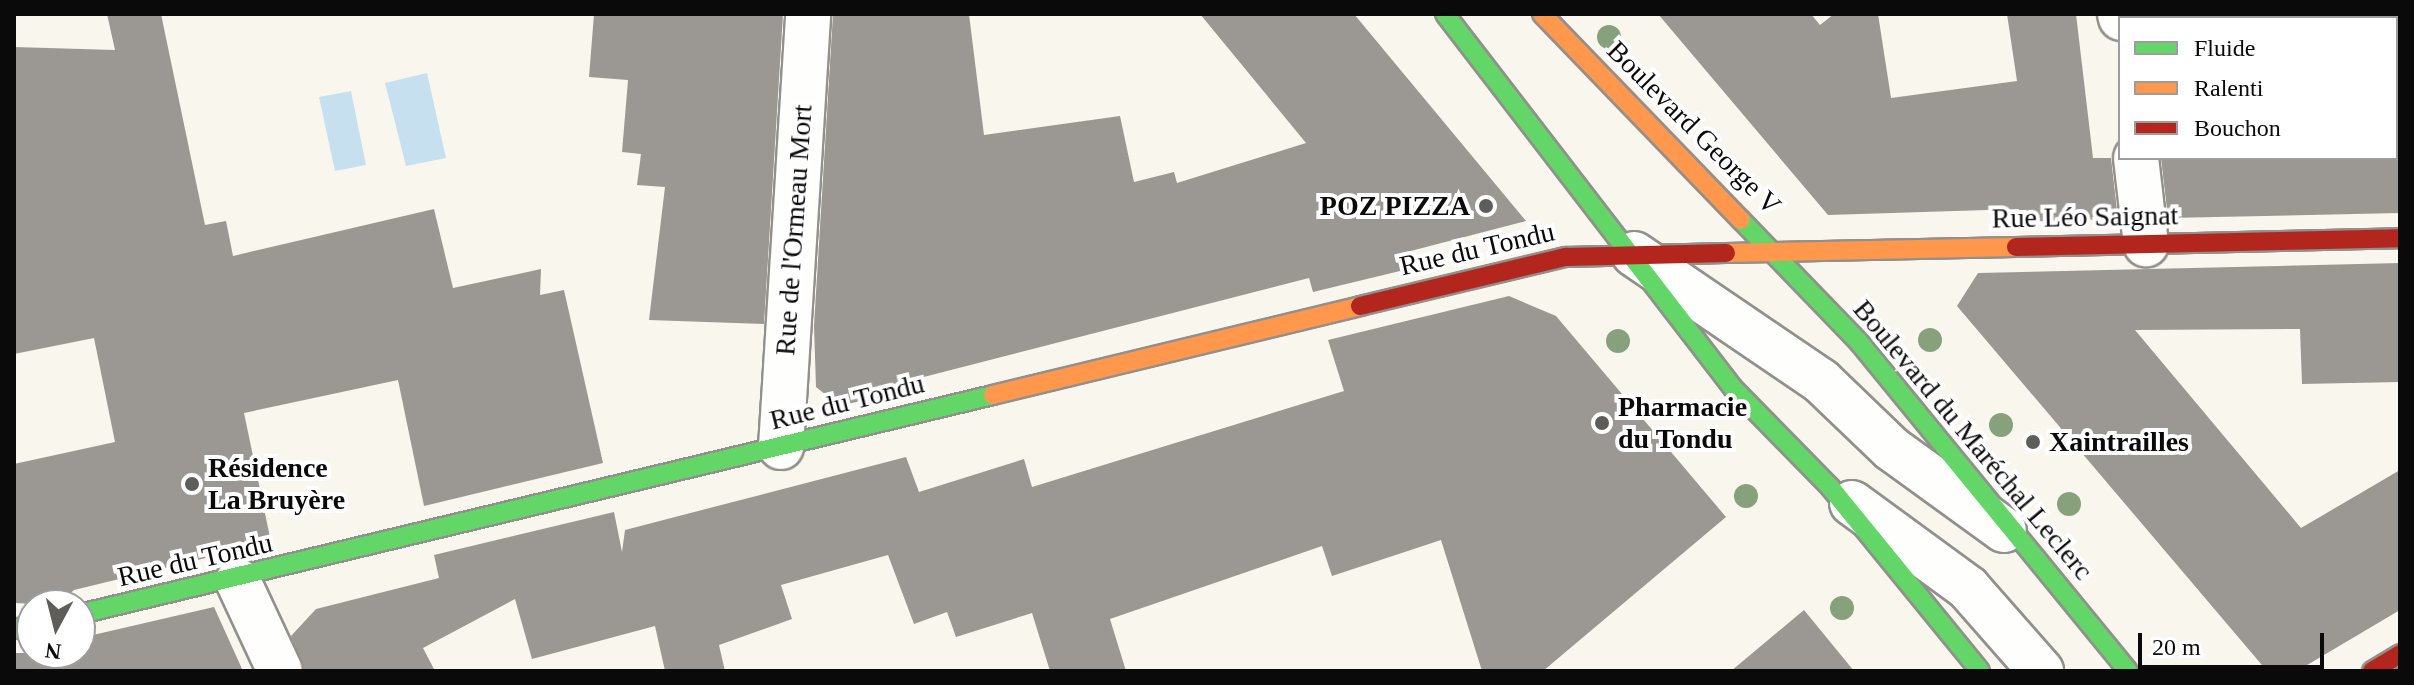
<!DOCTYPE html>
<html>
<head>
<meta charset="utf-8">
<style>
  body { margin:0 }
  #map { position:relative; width:2414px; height:685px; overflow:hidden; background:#f9f6ed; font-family:Georgia,serif }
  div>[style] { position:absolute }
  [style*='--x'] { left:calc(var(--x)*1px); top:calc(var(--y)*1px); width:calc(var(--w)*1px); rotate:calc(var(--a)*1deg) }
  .water>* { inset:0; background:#c6e0f0 }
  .building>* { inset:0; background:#9b9893 }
  .roads { filter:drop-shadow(2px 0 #92908c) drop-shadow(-2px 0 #92908c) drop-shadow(0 2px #92908c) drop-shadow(0 -2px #92908c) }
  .street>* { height:44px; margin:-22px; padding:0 22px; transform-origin:22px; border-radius:22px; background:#fefefc }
  .fast>* { height:18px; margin:-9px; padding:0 9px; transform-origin:9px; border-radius:9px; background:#63d668 }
  .slow>* { height:18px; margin:-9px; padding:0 9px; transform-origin:9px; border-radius:9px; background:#ff974d }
  .jam>* { height:18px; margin:-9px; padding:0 9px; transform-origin:9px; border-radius:9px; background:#b3261e }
  .trees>* { width:24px; height:24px; margin:-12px; border-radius:50%; background:#87a17c }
  .dots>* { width:22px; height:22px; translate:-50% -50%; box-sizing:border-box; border:4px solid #fff; border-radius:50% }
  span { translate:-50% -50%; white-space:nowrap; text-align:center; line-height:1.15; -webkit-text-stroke:8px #fff; paint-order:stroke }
  .street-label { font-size:28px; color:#0a0a0a }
  .poi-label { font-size:28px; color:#0a0a0a; font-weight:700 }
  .right { translate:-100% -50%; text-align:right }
  .left { translate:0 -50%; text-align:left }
  .frame { position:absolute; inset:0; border:16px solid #0a0a0a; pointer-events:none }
  .legend { position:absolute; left:2118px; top:16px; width:280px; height:144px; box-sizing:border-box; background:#fff; border:2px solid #9d9d9d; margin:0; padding:10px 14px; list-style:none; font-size:24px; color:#0a0a0a }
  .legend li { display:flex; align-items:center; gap:16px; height:40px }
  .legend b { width:40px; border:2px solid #9d9d9d }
  .north { position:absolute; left:16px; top:589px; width:80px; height:80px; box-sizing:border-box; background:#fff; border:2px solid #9d9d9d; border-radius:50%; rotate:187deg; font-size:22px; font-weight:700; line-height:32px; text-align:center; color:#0a0a0a }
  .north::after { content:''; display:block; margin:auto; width:28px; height:36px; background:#5e5d59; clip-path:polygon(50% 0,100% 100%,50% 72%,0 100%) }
  .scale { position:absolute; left:2138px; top:633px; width:186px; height:36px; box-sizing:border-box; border:4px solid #0a0a0a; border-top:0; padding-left:10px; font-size:24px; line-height:28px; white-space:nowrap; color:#0a0a0a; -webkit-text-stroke:6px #fff; paint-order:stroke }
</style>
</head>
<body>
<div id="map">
  <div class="water">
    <i style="clip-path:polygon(427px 73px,446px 158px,406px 166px,385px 83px)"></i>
    <i style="clip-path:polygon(351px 91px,366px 165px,335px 171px,319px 97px)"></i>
  </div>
  <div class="building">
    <i style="clip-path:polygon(107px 14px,161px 14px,205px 225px,226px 221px,233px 256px,434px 209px,453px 288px,541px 269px,540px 295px,564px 290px,603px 463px,424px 506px,398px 380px,244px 413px,271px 542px,74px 590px,57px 605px,14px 603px,14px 464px,115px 442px,94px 338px,14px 354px,14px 47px,115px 50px)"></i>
    <i style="clip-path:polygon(594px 14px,783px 14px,764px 324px,649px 320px,665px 187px,637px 185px,641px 154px,622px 152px,628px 80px,589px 77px)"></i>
    <i style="clip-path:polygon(833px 14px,969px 14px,984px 135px,1120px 116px,1134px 182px,1174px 172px,1177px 183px,1306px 143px,1200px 14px,1354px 14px,1526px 221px,1403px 253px,1429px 264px,1313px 292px,1309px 278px,881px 388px,884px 395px,840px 406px,816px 387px,814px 326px)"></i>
    <i style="clip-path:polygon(1658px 14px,1811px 14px,1820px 25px,1834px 14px,1878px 14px,1891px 98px,2017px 81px,2007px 14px,2076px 14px,2093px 158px,2111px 158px,2118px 219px,2011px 222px,2019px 209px,1828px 215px)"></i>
    <i style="clip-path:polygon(2161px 158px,2400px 158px,2400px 213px,2168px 218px)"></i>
    <i style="clip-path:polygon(2400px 263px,2400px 382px,2302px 384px,2300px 329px,2135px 330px,2301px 528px,2400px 470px,2400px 610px,2297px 671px,2267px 671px,1957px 306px,1978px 273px)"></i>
    <i style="clip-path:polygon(1509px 296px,1556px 316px,1726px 517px,1543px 671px,1482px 671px,1441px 540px,1332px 576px,1322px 546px,1110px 619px,1126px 671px,1050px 671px,1032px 613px,956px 637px,947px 612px,914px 624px,888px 555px,781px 585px,792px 619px,719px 645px,725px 671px,665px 671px,655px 626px,532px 659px,515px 599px,423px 648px,435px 671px,305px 671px,291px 636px,316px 609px,439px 578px,434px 555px,614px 512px,622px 552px,625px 530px,906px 457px,919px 492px,1024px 459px,1032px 487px,1344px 391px,1328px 340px)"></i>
    <i style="clip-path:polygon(214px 607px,243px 671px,14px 671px,14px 653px,80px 653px,80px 638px)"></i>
    <i style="clip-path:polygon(1804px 610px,1854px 671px,1731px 671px)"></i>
  </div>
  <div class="roads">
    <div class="street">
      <i style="--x:2120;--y:14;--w:4;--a:76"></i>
      <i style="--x:2136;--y:158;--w:87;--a:83.4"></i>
      <i style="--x:1634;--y:254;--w:226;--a:34.2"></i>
      <i style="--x:1821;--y:381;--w:98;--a:43.8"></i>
      <i style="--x:1892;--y:449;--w:138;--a:35.9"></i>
      <i style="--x:781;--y:447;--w:434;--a:-86.4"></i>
      <i style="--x:1852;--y:503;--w:144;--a:36.2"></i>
      <i style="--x:1968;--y:588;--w:111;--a:48.7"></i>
      <i style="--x:238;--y:581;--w:99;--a:65"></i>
    </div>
    <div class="fast">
      <i style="--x:1445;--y:14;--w:472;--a:52.4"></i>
      <i style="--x:1733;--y:388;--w:139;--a:45.6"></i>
      <i style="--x:1830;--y:487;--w:237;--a:50.8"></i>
      <i style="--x:1741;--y:220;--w:168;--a:46"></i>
      <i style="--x:1858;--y:341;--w:426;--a:50.7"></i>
      <i style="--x:80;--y:614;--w:939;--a:-13.49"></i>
      <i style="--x:14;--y:629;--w:18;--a:-13"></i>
    </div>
    <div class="slow">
      <i style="--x:1542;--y:14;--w:286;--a:46"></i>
      <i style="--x:1726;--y:253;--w:290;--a:-1.2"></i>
      <i style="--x:993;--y:395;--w:378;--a:-13.6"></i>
    </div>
    <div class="jam">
      <i style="--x:2016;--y:247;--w:384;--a:-1.3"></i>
      <i style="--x:1360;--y:306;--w:212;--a:-13.4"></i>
      <i style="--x:1566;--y:257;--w:160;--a:-1.4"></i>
      <i style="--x:2372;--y:671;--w:33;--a:-31"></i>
    </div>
  </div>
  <div class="trees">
    <i style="left:1609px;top:37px"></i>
    <i style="left:1930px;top:340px"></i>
    <i style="left:1618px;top:341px"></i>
    <i style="left:2001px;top:425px"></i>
    <i style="left:1746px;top:496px"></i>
    <i style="left:2069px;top:504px"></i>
    <i style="left:1842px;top:608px"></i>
  </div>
  <div class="dots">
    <i style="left:1486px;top:206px;background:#5e5d59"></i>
    <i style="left:1602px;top:423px;background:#5e5d59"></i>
    <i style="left:2033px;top:442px;background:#5e5d59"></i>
    <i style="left:192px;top:484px;background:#5e5d59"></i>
  </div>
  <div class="street-label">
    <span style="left:1694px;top:128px;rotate:45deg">Boulevard George V</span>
    <span style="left:2085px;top:217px;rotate:-1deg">Rue Léo Saignat</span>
    <span style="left:794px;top:230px;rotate:-86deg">Rue de l'Ormeau Mort</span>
    <span style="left:1477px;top:249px;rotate:-13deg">Rue du Tondu</span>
    <span style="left:847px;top:402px;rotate:-14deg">Rue du Tondu</span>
    <span style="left:1973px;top:440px;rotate:50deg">Boulevard du Maréchal Leclerc</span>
    <span style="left:195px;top:560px;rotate:-13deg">Rue du Tondu</span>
  </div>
  <div class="poi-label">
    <span class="right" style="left:1470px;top:206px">POZ PIZZA</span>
    <span class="left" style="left:1618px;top:423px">Pharmacie<br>du Tondu</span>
    <span class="left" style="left:2049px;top:442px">Xaintrailles</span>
    <span class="left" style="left:208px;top:484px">Résidence<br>La Bruyère</span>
  </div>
  <div class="frame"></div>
  <ul class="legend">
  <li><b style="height:10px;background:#63d668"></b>Fluide</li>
  <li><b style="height:10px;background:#ff974d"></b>Ralenti</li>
  <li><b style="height:10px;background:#b3261e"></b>Bouchon</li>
  </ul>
  <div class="north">N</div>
  <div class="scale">20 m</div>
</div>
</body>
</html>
